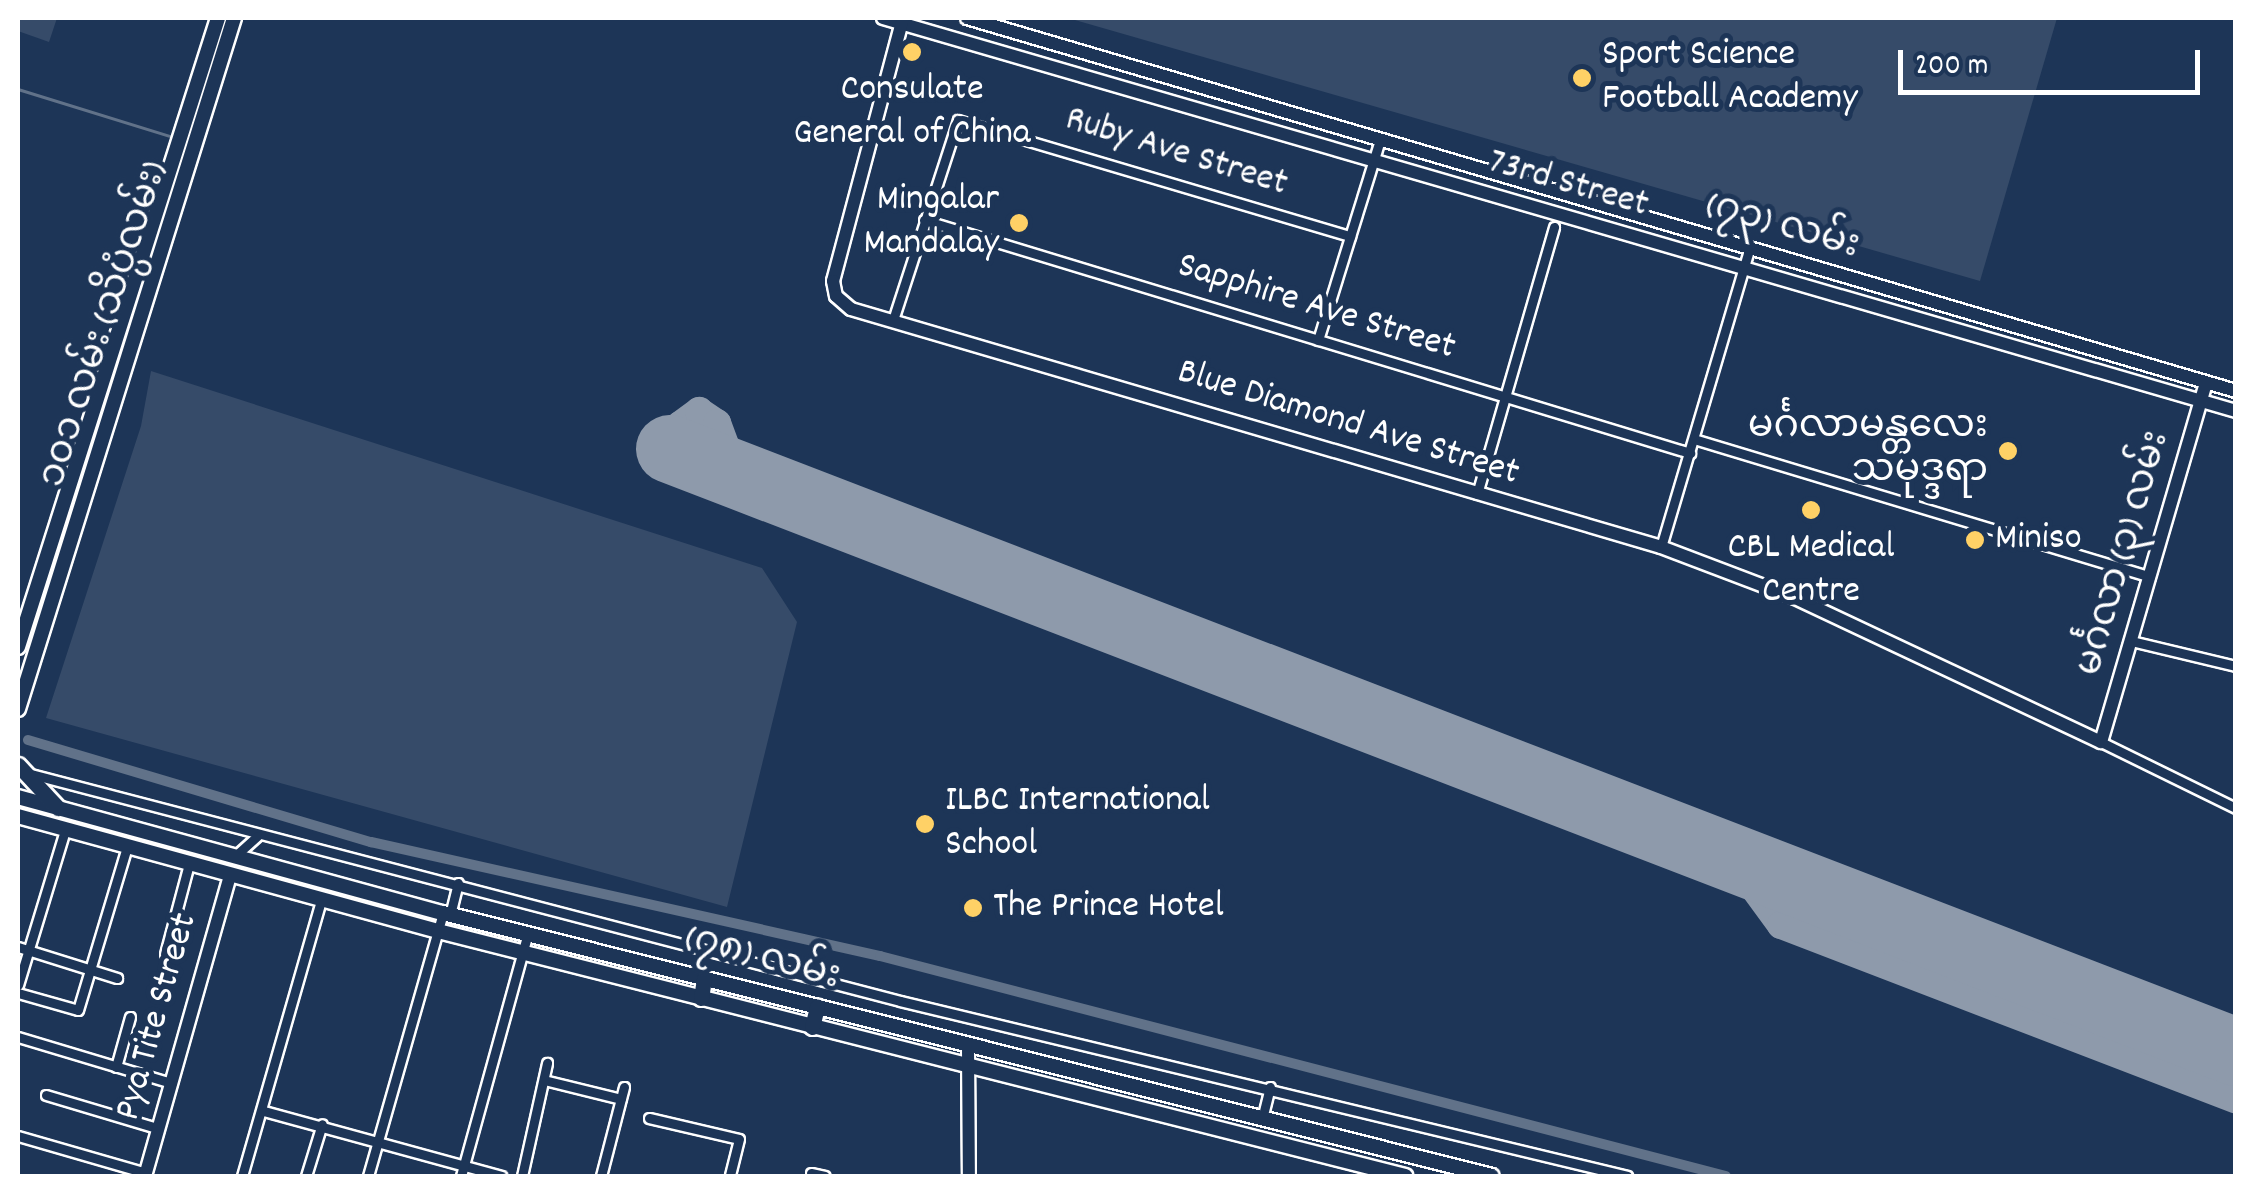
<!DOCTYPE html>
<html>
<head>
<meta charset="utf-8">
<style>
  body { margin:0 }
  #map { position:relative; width:2253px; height:1194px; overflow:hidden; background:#1d3557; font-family:Dekko,"Noto Sans Myanmar",sans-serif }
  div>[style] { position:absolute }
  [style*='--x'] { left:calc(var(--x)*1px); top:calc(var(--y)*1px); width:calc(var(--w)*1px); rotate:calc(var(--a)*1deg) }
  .green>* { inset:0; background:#364b69 }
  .stream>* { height:2.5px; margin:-1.25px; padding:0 1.25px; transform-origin:1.25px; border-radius:1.25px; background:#617289 }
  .canal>* { height:10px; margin:-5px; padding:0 5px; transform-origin:5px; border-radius:5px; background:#617289 }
  .taxiway>* { height:28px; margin:-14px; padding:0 14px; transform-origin:14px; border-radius:14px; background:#8e9aab }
  .runway>* { height:68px; margin:-34px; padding:0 34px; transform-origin:34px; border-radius:34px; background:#8e9aab }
  .roads { filter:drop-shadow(2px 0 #fff) drop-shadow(-2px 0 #fff) drop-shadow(0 2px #fff) drop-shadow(0 -2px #fff) }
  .street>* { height:9px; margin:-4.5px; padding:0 4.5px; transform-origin:4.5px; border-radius:4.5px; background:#1d3557 }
  .secondary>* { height:12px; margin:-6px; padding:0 6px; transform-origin:6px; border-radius:6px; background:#1d3557 }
  .primary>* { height:14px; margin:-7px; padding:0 7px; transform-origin:7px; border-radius:7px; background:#1d3557 }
  .highway>* { height:15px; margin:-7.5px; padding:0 7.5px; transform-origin:7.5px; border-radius:7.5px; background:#1d3557 }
  .dots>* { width:28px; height:28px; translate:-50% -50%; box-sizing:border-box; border:5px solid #1d3557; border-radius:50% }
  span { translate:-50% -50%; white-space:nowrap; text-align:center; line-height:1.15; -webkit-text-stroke:10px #1d3557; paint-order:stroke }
  .poi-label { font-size:38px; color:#fff }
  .left { translate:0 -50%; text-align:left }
  .right { translate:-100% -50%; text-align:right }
  .street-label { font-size:38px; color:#fff }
  .frame { position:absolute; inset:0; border:20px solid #fff; pointer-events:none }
  .scale { position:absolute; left:1898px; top:50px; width:302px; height:45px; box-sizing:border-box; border:5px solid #fff; border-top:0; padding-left:12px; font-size:30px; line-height:35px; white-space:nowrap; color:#fff; -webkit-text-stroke:8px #1d3557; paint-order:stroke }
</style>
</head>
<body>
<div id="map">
  <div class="green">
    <i style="clip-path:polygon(18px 18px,57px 18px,49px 42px,18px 31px)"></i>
    <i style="clip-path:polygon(1068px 18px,2057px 18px,1980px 281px)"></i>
    <i style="clip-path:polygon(151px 371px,762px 568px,797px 622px,727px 907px,46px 718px,141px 426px)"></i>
  </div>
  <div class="stream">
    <i style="--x:18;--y:89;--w:159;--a:17.2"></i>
  </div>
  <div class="canal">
    <i style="--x:28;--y:740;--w:358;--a:16.6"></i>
    <i style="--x:371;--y:842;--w:522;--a:12.62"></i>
    <i style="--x:880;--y:956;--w:874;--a:14.58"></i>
  </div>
  <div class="taxiway">
    <i style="--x:670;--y:449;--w:26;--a:-67"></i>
    <i style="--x:680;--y:425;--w:24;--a:-36"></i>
    <i style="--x:699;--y:411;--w:22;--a:34"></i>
    <i style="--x:717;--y:423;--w:54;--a:69.6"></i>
    <i style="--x:1732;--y:858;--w:83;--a:53.8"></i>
    <i style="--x:1781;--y:925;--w:487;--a:21"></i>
  </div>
  <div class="runway">
    <i style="--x:670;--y:449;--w:1678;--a:21.06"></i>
  </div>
  <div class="roads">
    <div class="street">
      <i style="--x:924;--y:220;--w:801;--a:16.92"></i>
      <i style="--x:893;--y:320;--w:210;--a:-72"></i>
      <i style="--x:958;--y:120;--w:409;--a:16.5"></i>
      <i style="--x:1318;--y:340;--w:209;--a:-72.8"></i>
      <i style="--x:1694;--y:439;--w:476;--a:16.8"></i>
      <i style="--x:1477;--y:494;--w:278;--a:-73.9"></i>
      <i style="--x:1661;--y:547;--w:310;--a:-73.5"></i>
      <i style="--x:2131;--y:641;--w:108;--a:13.4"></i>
      <i style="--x:2101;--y:742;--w:150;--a:26.1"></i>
      <i style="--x:31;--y:774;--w:898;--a:14.64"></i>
      <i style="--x:900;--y:1001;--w:748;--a:13.53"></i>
      <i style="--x:234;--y:857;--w:31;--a:-42"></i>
      <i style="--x:450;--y:915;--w:33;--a:-76"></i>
      <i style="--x:18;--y:947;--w:104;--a:17.4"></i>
      <i style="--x:165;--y:954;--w:93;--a:-75.1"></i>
      <i style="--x:18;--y:985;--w:162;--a:-73.1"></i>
      <i style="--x:18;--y:993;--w:62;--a:15.8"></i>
      <i style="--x:78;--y:1010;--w:170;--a:-73.3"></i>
      <i style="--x:18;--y:1037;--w:160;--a:16.7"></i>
      <i style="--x:116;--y:1067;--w:52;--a:-74.4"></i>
      <i style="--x:544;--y:1080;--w:79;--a:13.9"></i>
      <i style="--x:46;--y:1095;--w:116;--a:16.6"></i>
      <i style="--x:264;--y:1111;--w:246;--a:15.3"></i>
      <i style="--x:649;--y:1118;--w:92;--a:13.1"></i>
      <i style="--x:739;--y:1139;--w:38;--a:104"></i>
      <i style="--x:1262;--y:1119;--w:33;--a:-76"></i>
      <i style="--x:18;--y:1136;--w:133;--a:16.1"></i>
      <i style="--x:811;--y:1173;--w:14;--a:12"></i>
      <i style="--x:242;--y:1176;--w:287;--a:-74"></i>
      <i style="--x:306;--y:1176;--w:54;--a:-72.9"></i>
      <i style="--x:368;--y:1176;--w:273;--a:-74.1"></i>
      <i style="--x:461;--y:1176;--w:252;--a:-74.6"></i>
      <i style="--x:522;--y:1176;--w:116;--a:-77.5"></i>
      <i style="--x:601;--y:1176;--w:92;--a:-75.5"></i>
    </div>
    <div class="secondary">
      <i style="--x:883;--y:18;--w:1409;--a:16.2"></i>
      <i style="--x:903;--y:18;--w:272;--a:104.9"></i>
      <i style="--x:833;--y:281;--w:15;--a:79"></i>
      <i style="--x:836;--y:296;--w:20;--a:41"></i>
      <i style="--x:851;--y:309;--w:844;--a:16.37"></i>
      <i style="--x:1661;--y:547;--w:143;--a:20.8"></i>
      <i style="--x:1795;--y:598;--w:338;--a:25.2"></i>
      <i style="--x:2101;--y:742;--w:374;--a:-73.7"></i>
      <i style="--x:967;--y:18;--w:1323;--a:16.38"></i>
      <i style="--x:968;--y:1048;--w:128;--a:89.6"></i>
      <i style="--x:145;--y:1176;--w:313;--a:-74.2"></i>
    </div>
    <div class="primary">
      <i style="--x:18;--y:647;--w:660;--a:-72.36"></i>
      <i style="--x:18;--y:709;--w:724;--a:-72.64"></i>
      <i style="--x:18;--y:797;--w:441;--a:15.3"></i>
      <i style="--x:443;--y:913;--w:1081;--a:14.07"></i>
      <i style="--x:18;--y:816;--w:435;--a:15.3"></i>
      <i style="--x:438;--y:931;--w:998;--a:14.22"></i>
    </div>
    <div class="highway">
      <i style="--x:18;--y:765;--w:59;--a:47.1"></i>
      <i style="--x:701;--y:998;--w:20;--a:-81"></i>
      <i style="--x:812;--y:1027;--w:21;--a:-76"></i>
    </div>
  </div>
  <div class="dots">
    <i style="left:912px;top:52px;background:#ffd166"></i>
    <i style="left:1582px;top:78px;background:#ffd166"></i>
    <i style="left:1019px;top:223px;background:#ffd166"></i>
    <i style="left:2008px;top:451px;background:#ffd166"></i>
    <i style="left:1811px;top:510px;background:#ffd166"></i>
    <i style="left:1975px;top:540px;background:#ffd166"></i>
    <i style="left:925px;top:824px;background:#ffd166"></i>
    <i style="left:973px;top:908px;background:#ffd166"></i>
  </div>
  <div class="poi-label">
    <span class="left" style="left:1602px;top:78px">Sport Science<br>Football Academy</span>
    <span style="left:912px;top:113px">Consulate<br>General of China</span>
    <span class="right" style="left:999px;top:223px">Mingalar<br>Mandalay</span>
    <span class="right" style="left:1988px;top:451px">မင်္ဂလာမန္တလေး<br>သမုဒ္ဒရာ</span>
    <span class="left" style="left:1995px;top:540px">Miniso</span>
    <span style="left:1811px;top:571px">CBL Medical<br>Centre</span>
    <span class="left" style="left:945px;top:824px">ILBC International<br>School</span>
    <span class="left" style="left:993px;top:908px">The Prince Hotel</span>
  </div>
  <div class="street-label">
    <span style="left:1176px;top:153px;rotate:17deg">Ruby Ave Street</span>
    <span style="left:1568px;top:185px;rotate:16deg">73rd Street</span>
    <span style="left:1782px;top:228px;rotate:16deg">(၇၃) လမ်း</span>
    <span style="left:1316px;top:308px;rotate:17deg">Sapphire Ave Street</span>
    <span style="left:106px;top:325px;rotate:-72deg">၁၀၁ လမ်း (သိပ္ပံလမ်း)</span>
    <span style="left:1348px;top:424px;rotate:17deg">Blue Diamond Ave Street</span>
    <span style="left:2125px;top:554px;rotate:-74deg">မင်္ဂလာ (၃) လမ်း</span>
    <span style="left:762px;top:960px;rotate:15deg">(၇၈) လမ်း</span>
    <span style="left:158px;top:1017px;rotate:-74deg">Pya Tite Street</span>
  </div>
  <div class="frame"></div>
  <div class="scale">200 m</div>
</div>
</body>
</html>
